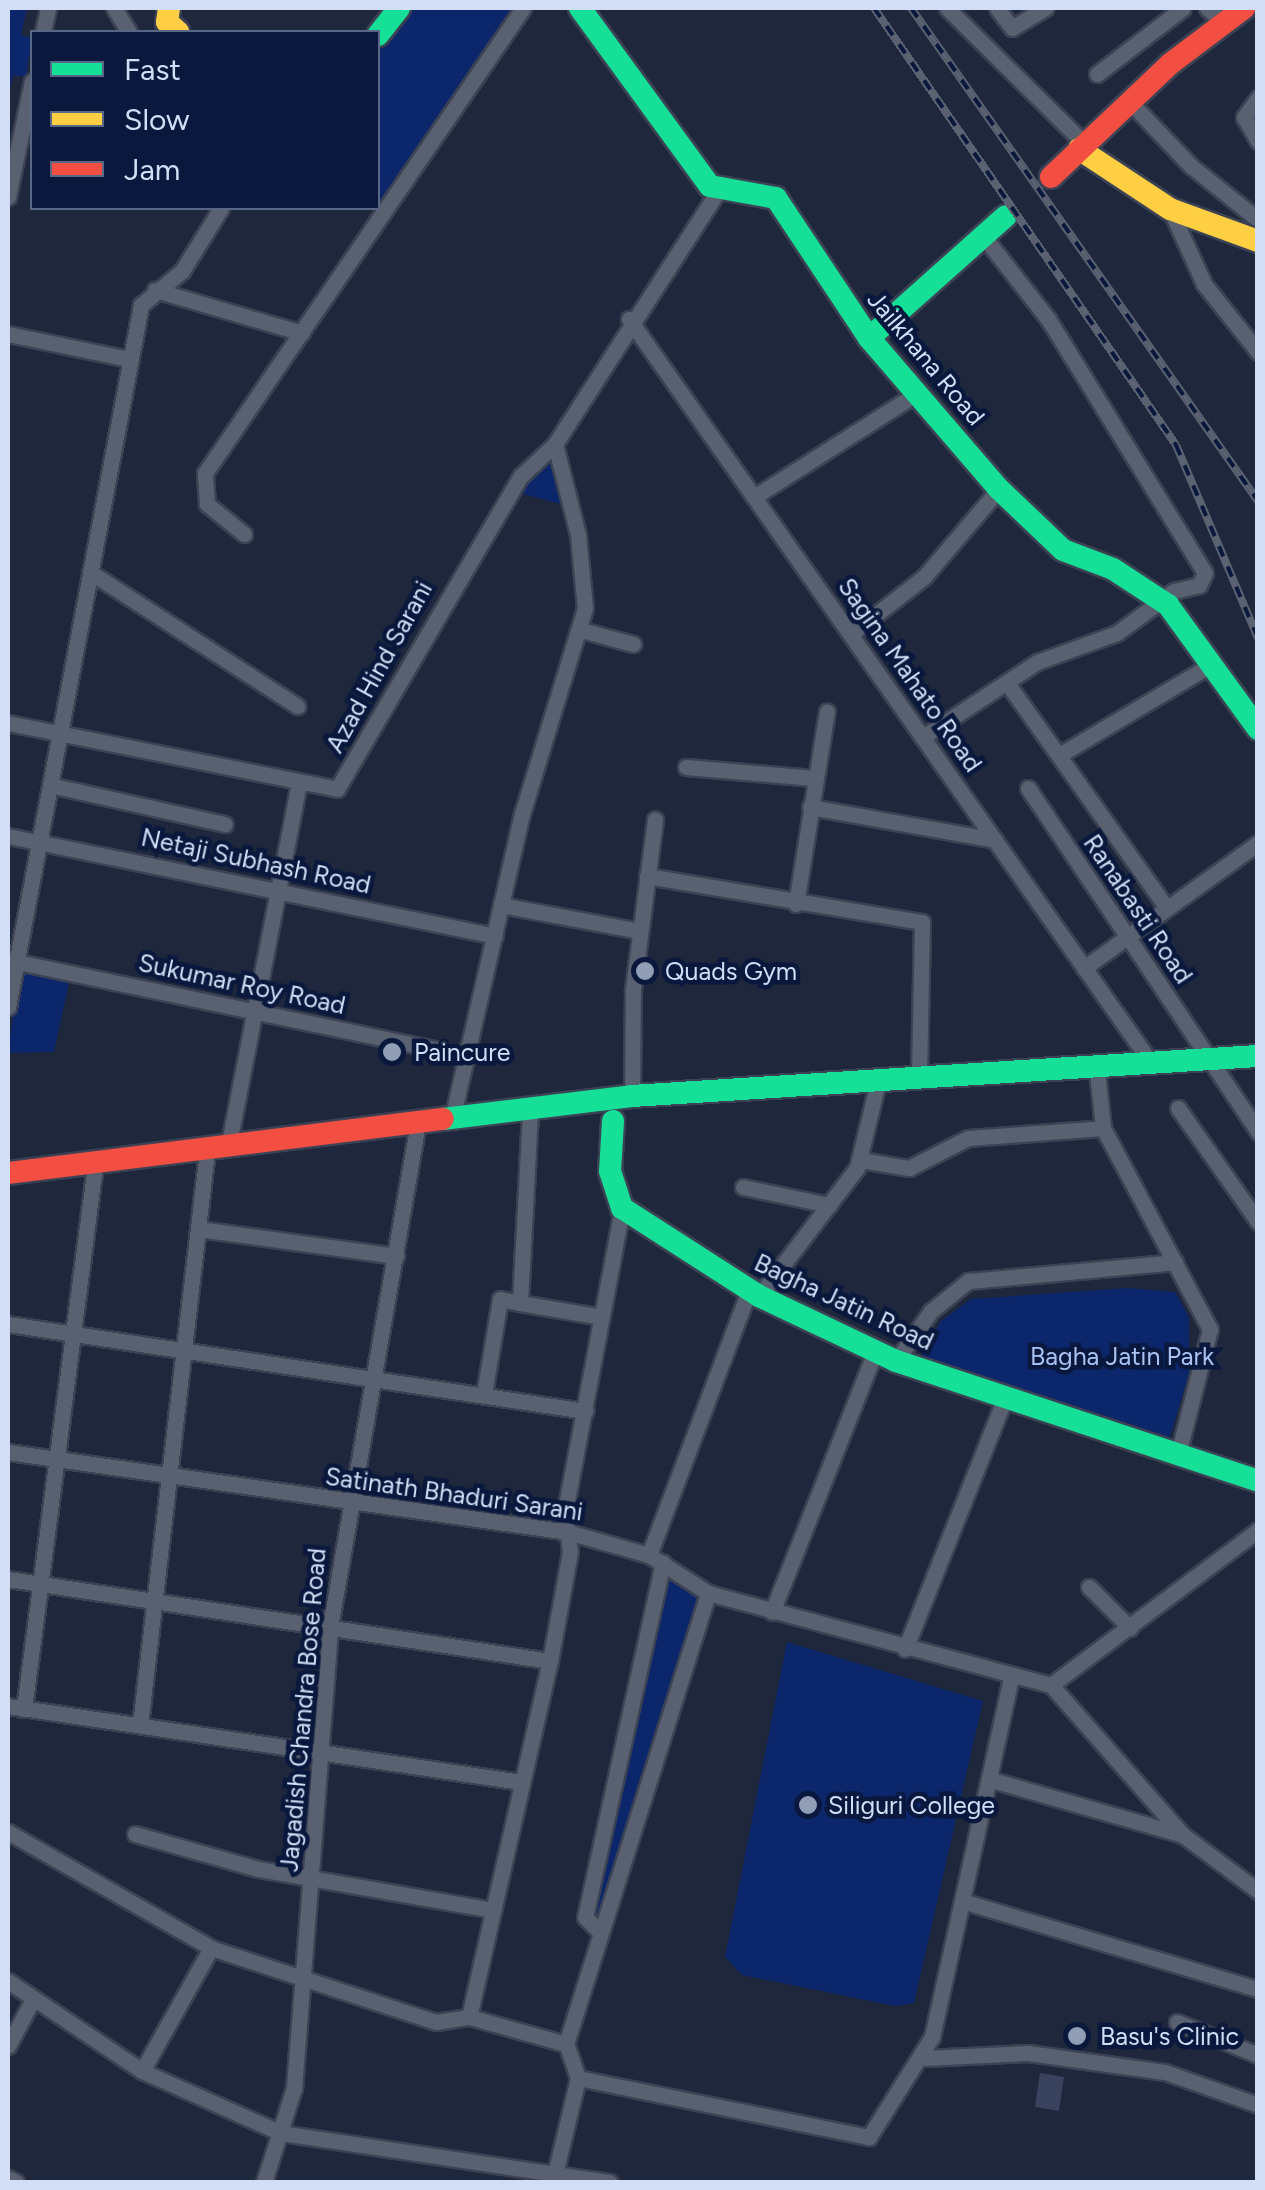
<!DOCTYPE html>
<html>
<head>
<meta charset="utf-8">
<style>
  body { margin:0 }
  #map { position:relative; width:1265px; height:2190px; overflow:hidden; background:#1e273b; font-family:Figtree,sans-serif }
  div>[style] { position:absolute }
  [style*='--x'] { left:calc(var(--x)*1px); top:calc(var(--y)*1px); width:calc(var(--w)*1px); rotate:calc(var(--a)*1deg) }
  .green>* { inset:0; background:#0c266b }
  .building>* { inset:0; background:#39435d }
  .roads { filter:drop-shadow(2px 0 #3b4254) drop-shadow(-2px 0 #3b4254) drop-shadow(0 2px #3b4254) drop-shadow(0 -2px #3b4254) }
  .street>* { height:15px; margin:-7.5px; padding:0 7.5px; transform-origin:7.5px; border-radius:7.5px; background:#596171 }
  .fast>* { height:22px; margin:-11px; padding:0 11px; transform-origin:11px; border-radius:11px; background:#16e098 }
  .slow>* { height:22px; margin:-11px; padding:0 11px; transform-origin:11px; border-radius:11px; background:#ffcf43 }
  .jam>* { height:22px; margin:-11px; padding:0 11px; transform-origin:11px; border-radius:11px; background:#f24e42 }
  .rail>* { height:8px; margin-top:-4px; transform-origin:0; background:repeating-linear-gradient(90deg,#09183c 0 11px,#5a6271 0 22px); box-sizing:border-box; border-block:2px solid #5a6271 }
  .dots>* { width:28px; height:28px; translate:-50% -50%; box-sizing:border-box; border:5px solid #09183c; border-radius:50% }
  span { translate:-50% -50%; white-space:nowrap; text-align:center; line-height:1.15; -webkit-text-stroke:9px #09183c; paint-order:stroke }
  .street-label { font-size:25px; color:#d1def6 }
  .poi-label { font-size:25px; color:#d1def6 }
  .left { translate:0 -50%; text-align:left }
  .park-label { font-size:25px; color:#aac2f2 }
  .frame { position:absolute; inset:0; border:10px solid #d1def6; pointer-events:none }
  .legend { position:absolute; left:30px; top:30px; width:350px; height:180px; box-sizing:border-box; background:#09183c; border:2px solid #596786; margin:0; padding:12px 18px; list-style:none; font-size:30px; color:#d1def6 }
  .legend li { display:flex; align-items:center; gap:20px; height:50px }
  .legend b { width:50px; border:2px solid #596786 }
</style>
</head>
<body>
<div id="map">
  <div class="green">
    <i style="clip-path:polygon(8px 8px,27px 8px,21px 35px,32px 38px,26px 77px,13px 75px,8px 101px)"></i>
    <i style="clip-path:polygon(412px 8px,513px 8px,378px 205px,378px 52px)"></i>
    <i style="clip-path:polygon(551px 458px,568px 506px,516px 492px)"></i>
    <i style="clip-path:polygon(27px 969px,70px 978px,54px 1052px,8px 1053px,19px 973px)"></i>
    <i style="clip-path:polygon(1128px 1288px,1175px 1292px,1189px 1317px,1189px 1374px,1168px 1443px,921px 1357px,941px 1321px,971px 1299px)"></i>
    <i style="clip-path:polygon(665px 1567px,701px 1593px,597px 1925px,592px 1923px)"></i>
    <i style="clip-path:polygon(787px 1642px,983px 1701px,914px 2003px,895px 2006px,742px 1975px,725px 1957px)"></i>
  </div>
  <div class="building">
    <i style="clip-path:polygon(1040px 2073px,1064px 2077px,1059px 2111px,1035px 2107px)"></i>
  </div>
  <div class="roads">
    <div class="street">
      <i style="--x:114;--y:8;--w:28;--a:58"></i>
      <i style="--x:947;--y:8;--w:192;--a:44.6"></i>
      <i style="--x:997;--y:8;--w:25;--a:53"></i>
      <i style="--x:1012;--y:28;--w:39;--a:-31"></i>
      <i style="--x:1207;--y:8;--w:23;--a:41"></i>
      <i style="--x:43;--y:32;--w:25;--a:-78"></i>
      <i style="--x:1097;--y:74;--w:108;--a:-37.5"></i>
      <i style="--x:1258;--y:98;--w:24;--a:126"></i>
      <i style="--x:1244;--y:117;--w:28;--a:60"></i>
      <i style="--x:1130;--y:102;--w:88;--a:46.4"></i>
      <i style="--x:1191;--y:166;--w:83;--a:38.7"></i>
      <i style="--x:8;--y:197;--w:118;--a:-78.3"></i>
      <i style="--x:1170;--y:209;--w:82;--a:65.6"></i>
      <i style="--x:1204;--y:284;--w:87;--a:51.5"></i>
      <i style="--x:155;--y:290;--w:153;--a:16.3"></i>
      <i style="--x:629;--y:319;--w:905;--a:54.94"></i>
      <i style="--x:8;--y:334;--w:124;--a:11.7"></i>
      <i style="--x:754;--y:497;--w:193;--a:-32.5"></i>
      <i style="--x:244;--y:534;--w:48;--a:-141"></i>
      <i style="--x:207;--y:504;--w:31;--a:-94"></i>
      <i style="--x:205;--y:473;--w:563;--a:-55.63"></i>
      <i style="--x:90;--y:572;--w:247;--a:32.9"></i>
      <i style="--x:581;--y:630;--w:54;--a:15.1"></i>
      <i style="--x:851;--y:634;--w:93;--a:-38"></i>
      <i style="--x:924;--y:577;--w:116;--a:-49.6"></i>
      <i style="--x:1007;--y:683;--w:276;--a:54.6"></i>
      <i style="--x:8;--y:723;--w:336;--a:11.3"></i>
      <i style="--x:337;--y:789;--w:363;--a:-59.6"></i>
      <i style="--x:521;--y:476;--w:47;--a:-43.3"></i>
      <i style="--x:923;--y:737;--w:136;--a:-33.3"></i>
      <i style="--x:1037;--y:662;--w:85;--a:-19.9"></i>
      <i style="--x:1117;--y:633;--w:71;--a:-36.4"></i>
      <i style="--x:1174;--y:591;--w:26;--a:-13"></i>
      <i style="--x:1199;--y:585;--w:13;--a:-63"></i>
      <i style="--x:1205;--y:573;--w:299;--a:-121.7"></i>
      <i style="--x:1048;--y:319;--w:109;--a:-127.9"></i>
      <i style="--x:1061;--y:754;--w:176;--a:-30.8"></i>
      <i style="--x:686;--y:767;--w:128;--a:4.9"></i>
      <i style="--x:50;--y:785;--w:179;--a:12.6"></i>
      <i style="--x:1028;--y:788;--w:414;--a:56.2"></i>
      <i style="--x:810;--y:807;--w:188;--a:10.1"></i>
      <i style="--x:8;--y:836;--w:497;--a:11.6"></i>
      <i style="--x:647;--y:876;--w:279;--a:9.5"></i>
      <i style="--x:922;--y:922;--w:153;--a:91.1"></i>
      <i style="--x:796;--y:904;--w:195;--a:-80.9"></i>
      <i style="--x:501;--y:905;--w:141;--a:10.6"></i>
      <i style="--x:8;--y:960;--w:469;--a:11.8"></i>
      <i style="--x:1084;--y:968;--w:214;--a:-35.7"></i>
      <i style="--x:8;--y:1007;--w:714;--a:-79.27"></i>
      <i style="--x:141;--y:305;--w:53;--a:-39.7"></i>
      <i style="--x:182;--y:271;--w:74;--a:-58.2"></i>
      <i style="--x:1096;--y:1062;--w:66;--a:83.9"></i>
      <i style="--x:1103;--y:1128;--w:228;--a:62"></i>
      <i style="--x:1210;--y:1329;--w:130;--a:104.3"></i>
      <i style="--x:632;--y:1096;--w:107;--a:-89.5"></i>
      <i style="--x:633;--y:989;--w:171;--a:-82.6"></i>
      <i style="--x:1178;--y:1108;--w:139;--a:54.9"></i>
      <i style="--x:452;--y:1119;--w:313;--a:-77.1"></i>
      <i style="--x:522;--y:814;--w:215;--a:-73"></i>
      <i style="--x:585;--y:608;--w:73;--a:-95.5"></i>
      <i style="--x:578;--y:535;--w:94;--a:-104.2"></i>
      <i style="--x:555;--y:444;--w:301;--a:-57.2"></i>
      <i style="--x:228;--y:1148;--w:373;--a:-79"></i>
      <i style="--x:861;--y:1160;--w:49;--a:9.5"></i>
      <i style="--x:909;--y:1168;--w:66;--a:-27"></i>
      <i style="--x:968;--y:1138;--w:135;--a:-4.2"></i>
      <i style="--x:743;--y:1187;--w:88;--a:11.8"></i>
      <i style="--x:199;--y:1229;--w:199;--a:7.8"></i>
      <i style="--x:759;--y:1296;--w:161;--a:-52.6"></i>
      <i style="--x:857;--y:1168;--w:93;--a:-76.3"></i>
      <i style="--x:520;--y:1303;--w:83;--a:9.7"></i>
      <i style="--x:8;--y:1324;--w:584;--a:8.57"></i>
      <i style="--x:896;--y:1361;--w:61;--a:-55"></i>
      <i style="--x:931;--y:1311;--w:48;--a:-39"></i>
      <i style="--x:968;--y:1281;--w:208;--a:-5.2"></i>
      <i style="--x:484;--y:1394;--w:96;--a:-80.4"></i>
      <i style="--x:500;--y:1299;--w:20;--a:11"></i>
      <i style="--x:520;--y:1303;--w:194;--a:-87"></i>
      <i style="--x:8;--y:1452;--w:566;--a:8.13"></i>
      <i style="--x:568;--y:1532;--w:84;--a:15.9"></i>
      <i style="--x:649;--y:1555;--w:70;--a:32.8"></i>
      <i style="--x:708;--y:1593;--w:355;--a:15"></i>
      <i style="--x:649;--y:1555;--w:283;--a:-69.3"></i>
      <i style="--x:8;--y:1579;--w:548;--a:8.6"></i>
      <i style="--x:1089;--y:1587;--w:58;--a:45"></i>
      <i style="--x:772;--y:1612;--w:280;--a:-68.4"></i>
      <i style="--x:905;--y:1649;--w:270;--a:-68.3"></i>
      <i style="--x:1051;--y:1685;--w:200;--a:48.7"></i>
      <i style="--x:1183;--y:1835;--w:94;--a:36.7"></i>
      <i style="--x:1051;--y:1685;--w:259;--a:-36.8"></i>
      <i style="--x:8;--y:1706;--w:519;--a:8.43"></i>
      <i style="--x:24;--y:1709;--w:549;--a:-82.56"></i>
      <i style="--x:140;--y:1725;--w:578;--a:-83.34"></i>
      <i style="--x:989;--y:1779;--w:202;--a:16.1"></i>
      <i style="--x:8;--y:1832;--w:234;--a:29.7"></i>
      <i style="--x:211;--y:1948;--w:237;--a:18.2"></i>
      <i style="--x:436;--y:2022;--w:33;--a:-9"></i>
      <i style="--x:135;--y:1834;--w:128;--a:15.9"></i>
      <i style="--x:258;--y:1869;--w:239;--a:9.9"></i>
      <i style="--x:962;--y:1901;--w:309;--a:16.6"></i>
      <i style="--x:600;--y:1932;--w:21;--a:-135"></i>
      <i style="--x:585;--y:1917;--w:363;--a:-77.6"></i>
      <i style="--x:8;--y:1981;--w:161;--a:33.9"></i>
      <i style="--x:142;--y:2071;--w:152;--a:24"></i>
      <i style="--x:281;--y:2133;--w:332;--a:8.5"></i>
      <i style="--x:1177;--y:2022;--w:87;--a:22.2"></i>
      <i style="--x:566;--y:2044;--w:101;--a:-164.4"></i>
      <i style="--x:469;--y:2017;--w:365;--a:-77.2"></i>
      <i style="--x:550;--y:1661;--w:111;--a:-79.6"></i>
      <i style="--x:570;--y:1552;--w:41;--a:-97"></i>
      <i style="--x:565;--y:1511;--w:308;--a:-79.3"></i>
      <i style="--x:8;--y:2046;--w:53;--a:-62"></i>
      <i style="--x:925;--y:2058;--w:103;--a:-2.8"></i>
      <i style="--x:1028;--y:2053;--w:138;--a:7.9"></i>
      <i style="--x:1165;--y:2072;--w:99;--a:19.5"></i>
      <i style="--x:142;--y:2071;--w:141;--a:-60.7"></i>
      <i style="--x:578;--y:2078;--w:297;--a:11.5"></i>
      <i style="--x:869;--y:2137;--w:118;--a:-57.8"></i>
      <i style="--x:932;--y:2037;--w:367;--a:-77.6"></i>
      <i style="--x:555;--y:2174;--w:99;--a:-76.5"></i>
      <i style="--x:578;--y:2078;--w:36;--a:-109"></i>
      <i style="--x:566;--y:2044;--w:473;--a:-72.5"></i>
      <i style="--x:8;--y:2178;--w:9;--a:27"></i>
      <i style="--x:264;--y:2182;--w:99;--a:-72.3"></i>
      <i style="--x:294;--y:2088;--w:462;--a:-85.5"></i>
      <i style="--x:330;--y:1627;--w:512;--a:-80.1"></i>
    </div>
    <div class="fast">
      <i style="--x:580;--y:8;--w:220;--a:53.9"></i>
      <i style="--x:710;--y:186;--w:67;--a:10.3"></i>
      <i style="--x:776;--y:198;--w:168;--a:56.4"></i>
      <i style="--x:869;--y:338;--w:199;--a:49.3"></i>
      <i style="--x:999;--y:489;--w:88;--a:43.6"></i>
      <i style="--x:1063;--y:550;--w:53;--a:20.8"></i>
      <i style="--x:1113;--y:569;--w:66;--a:33.2"></i>
      <i style="--x:1168;--y:605;--w:153;--a:54"></i>
      <i style="--x:378;--y:35;--w:34;--a:-52"></i>
      <i style="--x:869;--y:338;--w:183;--a:-41.7"></i>
      <i style="--x:443;--y:1119;--w:190;--a:-6.9"></i>
      <i style="--x:632;--y:1096;--w:627;--a:-3.66"></i>
      <i style="--x:613;--y:1121;--w:50;--a:93.4"></i>
      <i style="--x:610;--y:1171;--w:39;--a:72"></i>
      <i style="--x:622;--y:1208;--w:163;--a:32.7"></i>
      <i style="--x:759;--y:1296;--w:152;--a:25.4"></i>
      <i style="--x:896;--y:1361;--w:381;--a:18.3"></i>
    </div>
    <div class="slow">
      <i style="--x:169;--y:8;--w:14;--a:98"></i>
      <i style="--x:167;--y:22;--w:15;--a:42"></i>
      <i style="--x:1079;--y:149;--w:109;--a:33.4"></i>
      <i style="--x:1170;--y:209;--w:94;--a:20"></i>
    </div>
    <div class="jam">
      <i style="--x:1051;--y:177;--w:164;--a:-43.5"></i>
      <i style="--x:1170;--y:64;--w:93;--a:-37.1"></i>
      <i style="--x:8;--y:1173;--w:438;--a:-7.1"></i>
    </div>
  </div>
  <div class="rail">
    <i style="--x:874;--y:8;--w:531;--a:55.35"></i>
    <i style="--x:1176;--y:445;--w:210;--a:67"></i>
    <i style="--x:911;--y:8;--w:603;--a:54.86"></i>
  </div>
  <div class="dots">
    <i style="left:645px;top:971px;background:#929eb5"></i>
    <i style="left:392px;top:1052px;background:#929eb5"></i>
    <i style="left:808px;top:1805px;background:#929eb5"></i>
    <i style="left:1077px;top:2036px;background:#929eb5"></i>
  </div>
  <div class="street-label">
    <span style="left:926px;top:358px;rotate:50deg">Jailkhana Road</span>
    <span style="left:379px;top:667px;rotate:-61deg">Azad Hind Sarani</span>
    <span style="left:910px;top:675px;rotate:55deg">Sagina Mahato Road</span>
    <span style="left:256px;top:861px;rotate:12deg">Netaji Subhash Road</span>
    <span style="left:1138px;top:909px;rotate:56deg">Ranabasti Road</span>
    <span style="left:242px;top:984px;rotate:12deg">Sukumar Roy Road</span>
    <span style="left:844px;top:1302px;rotate:25deg">Bagha Jatin Road</span>
    <span style="left:454px;top:1494px;rotate:8deg">Satinath Bhaduri Sarani</span>
    <span style="left:303px;top:1710px;rotate:-85deg">Jagadish Chandra Bose Road</span>
  </div>
  <div class="poi-label">
    <span class="left" style="left:665px;top:971px">Quads Gym</span>
    <span class="left" style="left:414px;top:1052px">Paincure</span>
    <span class="left" style="left:828px;top:1805px">Siliguri College</span>
    <span class="left" style="left:1100px;top:2036px">Basu's Clinic</span>
  </div>
  <div class="park-label">
    <span style="left:1122px;top:1356px">Bagha Jatin Park</span>
  </div>
  <div class="frame"></div>
  <ul class="legend">
  <li><b style="height:12px;background:#16e098"></b>Fast</li>
  <li><b style="height:12px;background:#ffcf43"></b>Slow</li>
  <li><b style="height:12px;background:#f24e42"></b>Jam</li>
  </ul>
</div>
</body>
</html>
